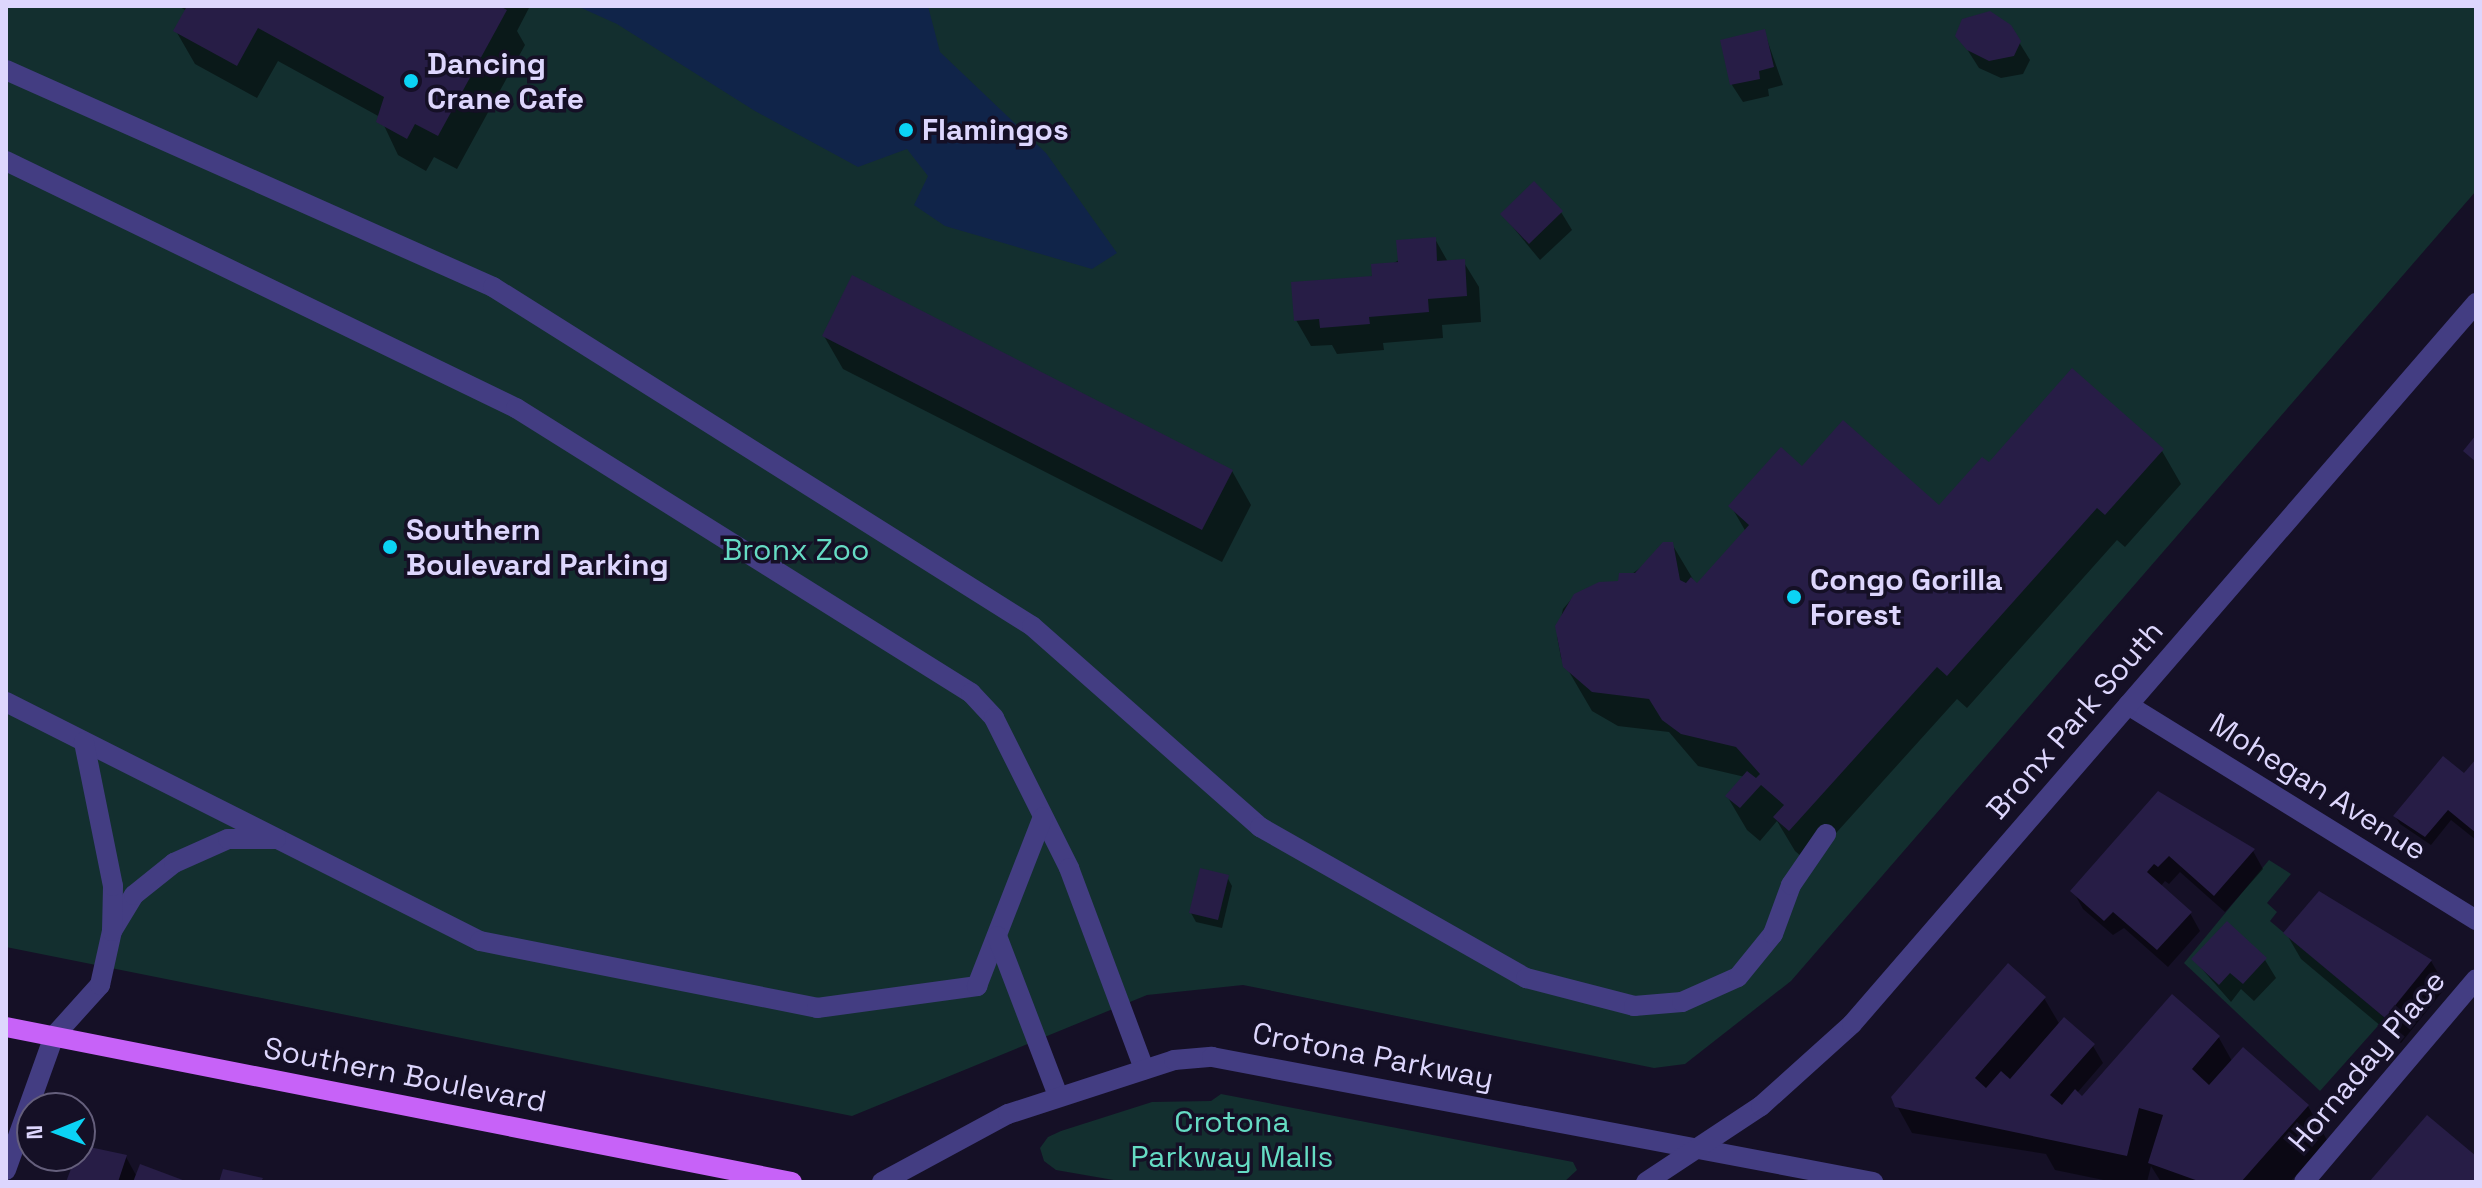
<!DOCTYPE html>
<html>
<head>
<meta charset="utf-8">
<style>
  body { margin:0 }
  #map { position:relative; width:2482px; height:1188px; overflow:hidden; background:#151026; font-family:"Space Grotesk",sans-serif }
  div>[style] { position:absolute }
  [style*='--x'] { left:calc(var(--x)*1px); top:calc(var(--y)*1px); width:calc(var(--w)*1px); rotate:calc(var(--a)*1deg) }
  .green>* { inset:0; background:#132f2f }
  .water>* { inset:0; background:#102449 }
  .shadow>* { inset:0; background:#0007 }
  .building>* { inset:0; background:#271d46 }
  .minor>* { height:20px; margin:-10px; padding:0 10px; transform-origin:10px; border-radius:10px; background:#433d82 }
  .major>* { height:20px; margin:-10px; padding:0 10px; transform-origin:10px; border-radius:10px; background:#c762f8 }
  .dots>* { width:22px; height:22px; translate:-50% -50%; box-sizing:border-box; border:4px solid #151026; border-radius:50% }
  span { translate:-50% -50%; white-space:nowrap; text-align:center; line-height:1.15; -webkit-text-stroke:7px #151026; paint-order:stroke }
  .poi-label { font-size:30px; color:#ddd6fd; font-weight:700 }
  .left { translate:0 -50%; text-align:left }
  .park-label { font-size:30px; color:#65dbc3 }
  .street-label { font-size:30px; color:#ddd6fd }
  .frame { position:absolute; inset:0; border:8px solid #ddd6fd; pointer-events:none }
  .north { position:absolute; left:16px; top:1092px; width:80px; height:80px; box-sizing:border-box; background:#151026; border:2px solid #655f7c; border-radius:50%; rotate:269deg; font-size:22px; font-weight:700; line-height:32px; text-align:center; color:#ddd6fd }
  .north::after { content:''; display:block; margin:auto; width:28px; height:36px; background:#0bd3f5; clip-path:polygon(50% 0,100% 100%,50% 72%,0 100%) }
</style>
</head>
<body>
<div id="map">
  <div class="green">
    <i style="clip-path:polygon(6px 6px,2476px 6px,2476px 191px,1791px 981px,1685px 1064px,1654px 1068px,1243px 985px,1147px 995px,852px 1116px,6px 947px)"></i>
    <i style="clip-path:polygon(2269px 860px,2291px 874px,2267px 903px,2277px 912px,2270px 921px,2385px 1018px,2320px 1091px,2184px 963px)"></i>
    <i style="clip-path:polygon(1221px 1094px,1573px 1162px,1577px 1170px,1564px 1182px,1125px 1182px,1056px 1170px,1044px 1161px,1040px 1148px,1048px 1137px,1061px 1131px,1152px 1102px,1211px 1101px)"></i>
  </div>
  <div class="water">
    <i style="clip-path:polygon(577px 6px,928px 6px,940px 52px,1046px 153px,1117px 253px,1092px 269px,945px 226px,914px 205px,928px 176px,907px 149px,858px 167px,755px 111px,617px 24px)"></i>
  </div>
  <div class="shadow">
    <i style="clip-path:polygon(178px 6px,530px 6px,517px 31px,525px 45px,457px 169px,434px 157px,426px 171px,398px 155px,380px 117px,278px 61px,257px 98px,195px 64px,176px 31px,187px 11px)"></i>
    <i style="clip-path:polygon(2009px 26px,2030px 60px,2023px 74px,2001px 78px,1979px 68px,1958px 35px)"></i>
    <i style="clip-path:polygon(1764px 31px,1783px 85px,1768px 89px,1769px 96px,1743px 102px,1732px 85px,1722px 41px)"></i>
    <i style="clip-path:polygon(1561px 212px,1572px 230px,1540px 260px,1502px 214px)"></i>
    <i style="clip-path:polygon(1435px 239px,1448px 262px,1463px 261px,1479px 287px,1481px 322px,1442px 325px,1443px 338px,1383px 343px,1384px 350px,1337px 354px,1332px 345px,1311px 346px,1296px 320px)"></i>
    <i style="clip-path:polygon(824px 336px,1232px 471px,1251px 505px,1222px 562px,843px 369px)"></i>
    <i style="clip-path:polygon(2162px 451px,2181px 484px,2125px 547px,2117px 540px,1967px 708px,1957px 699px,1809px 863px,1795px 851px,1777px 821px,1760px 841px,1747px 830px,1727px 796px,1745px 777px,1698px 766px,1669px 732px,1618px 726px,1592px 711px,1561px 658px,1557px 636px,1563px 609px,1575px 595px,1620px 583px,1672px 544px,1697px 586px,1746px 532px,1731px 506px,1802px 469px,1939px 508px,1989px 465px)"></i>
    <i style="clip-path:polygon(2476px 762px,2476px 840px,2451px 820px,2431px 845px,2400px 824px,2395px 816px,2464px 776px)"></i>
    <i style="clip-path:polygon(2159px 794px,2253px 851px,2263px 869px,2225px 912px,2180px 872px,2169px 884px,2165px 881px,2160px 887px,2190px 913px,2200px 931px,2168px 967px,2124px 928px,2113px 935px,2083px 909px,2073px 891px)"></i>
    <i style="clip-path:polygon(1227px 877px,1232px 886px,1222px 928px,1196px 922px,1191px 913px)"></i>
    <i style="clip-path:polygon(2227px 924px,2265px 960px,2276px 978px,2254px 1001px,2241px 989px,2231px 1002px,2194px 960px)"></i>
    <i style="clip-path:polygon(2286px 933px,2431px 961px,2446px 987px,2401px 1043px,2301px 959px)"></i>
    <i style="clip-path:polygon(2173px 997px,2219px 1038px,2232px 1061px,2308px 1106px,2327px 1140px,2290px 1182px,2161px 1182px,2151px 1166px,2147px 1182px,2113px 1182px,2055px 1170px,2046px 1154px,1912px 1133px,1897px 1106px,2044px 998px,2060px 1025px,2093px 1046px,2103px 1063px,2077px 1093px,2083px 1099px)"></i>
    <i style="clip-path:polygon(126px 1157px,137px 1177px,182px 1182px,68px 1182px)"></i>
  </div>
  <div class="building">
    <i style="clip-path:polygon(187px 6px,500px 6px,507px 10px,438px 136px,415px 124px,407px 139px,376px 122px,384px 97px,258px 28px,237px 66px,173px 31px)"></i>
    <i style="clip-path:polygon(1990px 11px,2011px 25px,2021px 41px,2014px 56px,1989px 61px,1967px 50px,1955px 36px,1962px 19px)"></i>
    <i style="clip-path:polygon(1765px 29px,1774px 67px,1759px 71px,1760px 79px,1730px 85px,1720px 40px)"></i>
    <i style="clip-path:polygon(1534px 181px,1563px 211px,1529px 244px,1500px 214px)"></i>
    <i style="clip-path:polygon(1436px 237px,1437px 261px,1465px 259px,1467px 296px,1428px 299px,1429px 312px,1369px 317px,1370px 324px,1320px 328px,1319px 319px,1294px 321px,1291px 282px,1372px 276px,1371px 264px,1398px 262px,1396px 240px)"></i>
    <i style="clip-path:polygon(852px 275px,1233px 470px,1202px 530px,822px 336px)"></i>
    <i style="clip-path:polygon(2072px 368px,2164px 449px,2105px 515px,2097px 508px,1947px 676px,1937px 667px,1789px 831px,1773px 817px,1784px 805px,1761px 785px,1740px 808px,1725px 796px,1747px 771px,1756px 778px,1760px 774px,1736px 747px,1681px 734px,1662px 720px,1649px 699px,1592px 692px,1563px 667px,1555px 626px,1574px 594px,1599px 582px,1618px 581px,1619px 573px,1635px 573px,1663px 542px,1673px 542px,1680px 580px,1686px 583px,1691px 577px,1697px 583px,1749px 525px,1728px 506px,1781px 447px,1802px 466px,1843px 420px,1939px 505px,1982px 457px,1989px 462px)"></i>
    <i style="clip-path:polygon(2476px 435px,2476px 462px,2463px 451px)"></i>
    <i style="clip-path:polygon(2443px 756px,2464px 773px,2476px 759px,2476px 833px,2448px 810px,2425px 837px,2393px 816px)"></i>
    <i style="clip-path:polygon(2158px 791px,2255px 849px,2214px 896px,2169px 856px,2158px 867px,2154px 864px,2147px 872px,2192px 912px,2157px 950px,2113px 912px,2104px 921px,2070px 891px)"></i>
    <i style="clip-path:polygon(1200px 868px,1229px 875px,1218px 920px,1189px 913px)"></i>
    <i style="clip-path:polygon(2319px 891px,2432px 960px,2385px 1018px,2283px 933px)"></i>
    <i style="clip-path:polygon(2227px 921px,2267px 958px,2243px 984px,2230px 973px,2219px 985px,2191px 959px)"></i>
    <i style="clip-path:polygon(2008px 963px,2046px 997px,1975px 1078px,1986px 1088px,2001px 1071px,2010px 1079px,2064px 1017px,2095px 1044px,2050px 1095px,2062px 1105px,2075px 1089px,2082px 1096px,2172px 994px,2220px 1036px,2192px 1069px,2209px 1085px,2243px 1047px,2309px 1105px,2241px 1182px,2201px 1182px,2148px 1163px,2163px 1115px,2139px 1108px,2127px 1156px,1895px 1107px,1891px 1097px)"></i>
    <i style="clip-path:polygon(2427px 1115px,2476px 1156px,2476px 1182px,2369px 1182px)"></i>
    <i style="clip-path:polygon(80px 1145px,127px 1155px,118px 1182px,66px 1182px)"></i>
    <i style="clip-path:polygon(140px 1164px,188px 1182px,133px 1182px)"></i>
    <i style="clip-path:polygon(223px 1169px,263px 1178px,261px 1182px,219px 1182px)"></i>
  </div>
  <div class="minor">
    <i style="--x:6;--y:70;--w:533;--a:24.02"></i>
    <i style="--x:493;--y:287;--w:637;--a:32.17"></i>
    <i style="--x:1032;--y:626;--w:304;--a:41.4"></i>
    <i style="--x:1260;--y:827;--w:306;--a:29.6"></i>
    <i style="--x:1526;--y:978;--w:112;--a:14.5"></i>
    <i style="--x:1634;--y:1006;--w:48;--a:-4.8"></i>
    <i style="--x:1682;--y:1002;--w:61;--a:-24.1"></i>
    <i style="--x:1738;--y:977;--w:55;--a:-50.9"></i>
    <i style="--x:1773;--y:934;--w:52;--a:-69.8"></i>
    <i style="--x:1791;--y:885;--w:62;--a:-55.5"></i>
    <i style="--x:6;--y:161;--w:567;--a:25.84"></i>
    <i style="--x:516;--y:408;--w:537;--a:32.06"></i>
    <i style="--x:971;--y:693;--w:34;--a:47"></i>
    <i style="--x:994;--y:718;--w:168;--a:63.4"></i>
    <i style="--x:1069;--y:868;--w:215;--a:69.5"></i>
    <i style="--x:6;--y:702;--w:531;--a:26.76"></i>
    <i style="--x:480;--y:941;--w:344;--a:11.2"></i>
    <i style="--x:817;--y:1008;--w:162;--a:-7.8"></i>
    <i style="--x:977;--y:986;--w:181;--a:-68.7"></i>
    <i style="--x:2128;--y:705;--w:409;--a:31.7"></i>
    <i style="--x:112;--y:931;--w:42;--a:-58.6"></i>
    <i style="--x:134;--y:895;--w:51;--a:-38.7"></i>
    <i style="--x:174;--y:863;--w:59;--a:-24"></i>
    <i style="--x:228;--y:839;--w:48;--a:0"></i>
    <i style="--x:997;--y:936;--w:171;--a:69.1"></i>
    <i style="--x:6;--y:1170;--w:142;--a:-70.3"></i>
    <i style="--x:54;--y:1036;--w:69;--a:-48"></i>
    <i style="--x:100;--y:985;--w:55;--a:-77.5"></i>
    <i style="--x:112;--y:931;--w:45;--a:-88.7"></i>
    <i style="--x:113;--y:886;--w:147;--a:-101.4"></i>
    <i style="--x:882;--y:1182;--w:143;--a:-28.4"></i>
    <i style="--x:1008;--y:1114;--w:175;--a:-18"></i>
    <i style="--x:1174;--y:1060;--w:38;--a:-5"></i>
    <i style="--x:1212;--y:1057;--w:673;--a:10.71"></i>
    <i style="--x:1646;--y:1182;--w:138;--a:-33.5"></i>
    <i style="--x:1761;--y:1106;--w:122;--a:-42"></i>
    <i style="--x:1852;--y:1024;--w:954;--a:-49.12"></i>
    <i style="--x:2304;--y:1182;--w:266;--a:-49.7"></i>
  </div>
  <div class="major">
    <i style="--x:6;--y:1027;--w:801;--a:11.16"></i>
  </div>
  <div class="dots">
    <i style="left:411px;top:81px;background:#0bd3f5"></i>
    <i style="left:906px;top:130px;background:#0bd3f5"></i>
    <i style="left:390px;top:547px;background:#0bd3f5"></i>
    <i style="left:1794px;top:597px;background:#0bd3f5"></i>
  </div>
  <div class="poi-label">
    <span class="left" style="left:427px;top:81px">Dancing<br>Crane Cafe</span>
    <span class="left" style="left:922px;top:130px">Flamingos</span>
    <span class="left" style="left:406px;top:547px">Southern<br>Boulevard Parking</span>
    <span class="left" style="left:1810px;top:597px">Congo Gorilla<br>Forest</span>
  </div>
  <div class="park-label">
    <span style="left:796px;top:550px">Bronx Zoo</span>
    <span style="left:1232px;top:1139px">Crotona<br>Parkway Malls</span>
  </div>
  <div class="street-label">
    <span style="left:2075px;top:720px;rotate:-49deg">Bronx Park South</span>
    <span style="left:2318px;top:787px;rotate:32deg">Mohegan Avenue</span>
    <span style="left:1373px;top:1056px;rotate:11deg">Crotona Parkway</span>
    <span style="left:2367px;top:1061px;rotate:-50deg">Hornaday Place</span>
    <span style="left:405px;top:1075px;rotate:11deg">Southern Boulevard</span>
  </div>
  <div class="frame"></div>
  <div class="north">N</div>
</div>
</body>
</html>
